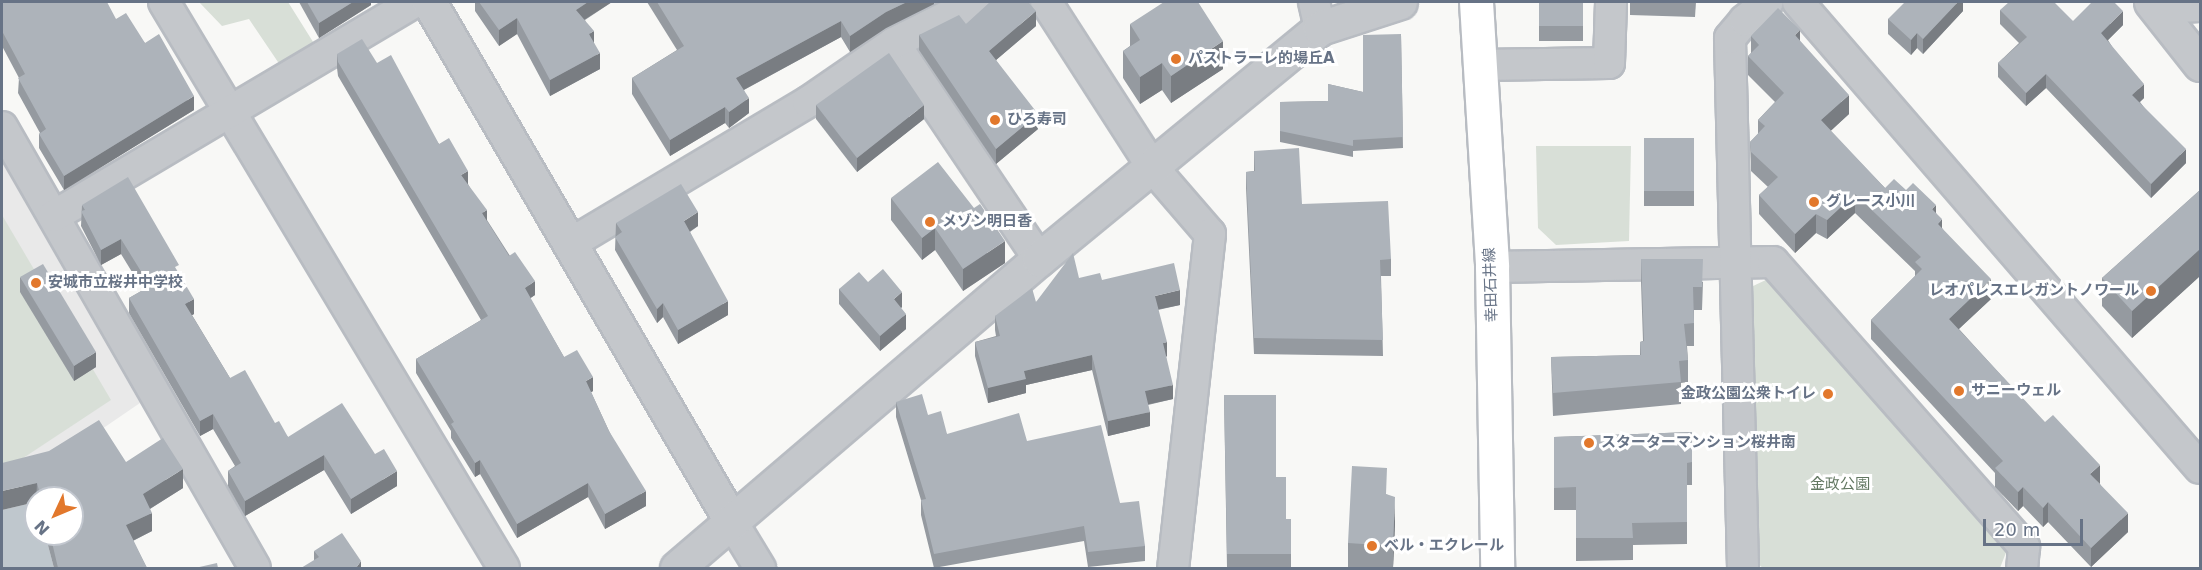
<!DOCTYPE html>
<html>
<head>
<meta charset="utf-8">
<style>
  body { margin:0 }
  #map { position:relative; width:2202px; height:570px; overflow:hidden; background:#f8f8f6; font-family:"DejaVu Sans","Noto Sans JP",sans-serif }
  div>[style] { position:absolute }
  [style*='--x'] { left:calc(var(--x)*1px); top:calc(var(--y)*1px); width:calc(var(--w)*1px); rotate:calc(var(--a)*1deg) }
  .built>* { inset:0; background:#e9e9e9 }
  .green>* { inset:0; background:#d8dfd7 }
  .water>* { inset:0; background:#bfc7cd }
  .roads { filter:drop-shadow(2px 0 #b8bcc2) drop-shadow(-2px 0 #b8bcc2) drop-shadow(0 2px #b8bcc2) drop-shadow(0 -2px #b8bcc2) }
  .minor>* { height:30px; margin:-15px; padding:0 15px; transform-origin:15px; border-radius:15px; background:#c4c7cb }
  .tertiary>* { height:33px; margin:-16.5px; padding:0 16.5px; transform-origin:16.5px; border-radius:16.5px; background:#c4c7cb }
  .secondary>* { height:33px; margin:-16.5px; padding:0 16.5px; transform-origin:16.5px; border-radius:16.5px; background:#fff }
  .wall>* { inset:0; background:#959aa0 }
  .shaded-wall>* { inset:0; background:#797d82 }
  .building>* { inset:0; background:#adb3ba }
  .dots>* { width:16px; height:16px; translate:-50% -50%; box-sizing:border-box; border:3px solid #fff; border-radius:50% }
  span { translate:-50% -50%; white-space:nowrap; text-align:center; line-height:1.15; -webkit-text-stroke:6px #fff; paint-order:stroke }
  .poi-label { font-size:15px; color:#677386; font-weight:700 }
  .left { translate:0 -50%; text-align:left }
  .right { translate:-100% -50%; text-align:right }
  .street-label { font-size:15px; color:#677386 }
  .park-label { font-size:15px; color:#637862 }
  .frame { position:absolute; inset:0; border:3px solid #677386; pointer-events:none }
  .north { position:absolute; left:24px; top:486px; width:60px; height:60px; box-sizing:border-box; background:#fff; border:2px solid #c2c7cf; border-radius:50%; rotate:226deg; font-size:16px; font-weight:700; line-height:24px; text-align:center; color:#677386 }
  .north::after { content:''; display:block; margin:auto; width:21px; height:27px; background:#e2782c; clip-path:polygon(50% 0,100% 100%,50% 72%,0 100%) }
  .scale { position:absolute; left:1983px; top:519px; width:100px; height:27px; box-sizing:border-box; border:3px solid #677386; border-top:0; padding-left:8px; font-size:18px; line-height:21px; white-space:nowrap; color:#677386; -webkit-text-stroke:4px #fff; paint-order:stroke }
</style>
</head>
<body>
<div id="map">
  <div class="built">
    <i style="clip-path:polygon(2px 162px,140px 403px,45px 468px,36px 498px,36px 534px,61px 534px,70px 568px,2px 568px)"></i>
  </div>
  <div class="green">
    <i style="clip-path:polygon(199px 2px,288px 2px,315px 45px,280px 65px,249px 19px,222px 26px)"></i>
    <i style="clip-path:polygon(1536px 146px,1631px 146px,1629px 241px,1556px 245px,1538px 228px)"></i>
    <i style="clip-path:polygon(2px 215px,111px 400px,2px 472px)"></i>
    <i style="clip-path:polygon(1770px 278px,2007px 550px,2000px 568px,1763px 568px,1758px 564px,1751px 287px)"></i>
  </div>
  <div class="water">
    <i style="clip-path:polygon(36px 502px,36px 534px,45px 534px,54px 568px,2px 568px,2px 510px)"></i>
  </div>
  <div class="roads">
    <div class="minor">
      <i style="--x:164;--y:2;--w:660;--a:59.01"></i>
      <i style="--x:1046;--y:2;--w:197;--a:57.2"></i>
      <i style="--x:1153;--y:168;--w:87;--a:49.2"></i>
      <i style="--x:1210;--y:234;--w:336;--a:96.3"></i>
      <i style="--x:1314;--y:2;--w:27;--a:77"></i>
      <i style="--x:1798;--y:2;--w:615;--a:49.22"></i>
      <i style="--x:2156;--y:8;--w:44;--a:-2.6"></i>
      <i style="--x:894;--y:43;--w:260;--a:56.1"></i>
      <i style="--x:1480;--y:65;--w:129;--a:-0.9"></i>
      <i style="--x:1609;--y:63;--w:61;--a:-88.1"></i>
      <i style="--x:2;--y:127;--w:508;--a:60.16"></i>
      <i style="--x:54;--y:216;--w:419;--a:-30.7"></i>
      <i style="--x:570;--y:244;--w:277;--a:-30.8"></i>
      <i style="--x:808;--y:102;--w:104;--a:-34.5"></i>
      <i style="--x:894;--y:43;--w:92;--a:-26.6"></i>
      <i style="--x:1492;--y:267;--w:281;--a:-1"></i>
      <i style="--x:1773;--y:262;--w:380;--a:48.6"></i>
      <i style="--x:2024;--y:547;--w:21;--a:95"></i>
      <i style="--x:732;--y:522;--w:54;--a:58.7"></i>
      <i style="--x:1743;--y:568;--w:530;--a:-91.41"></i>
      <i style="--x:1730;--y:38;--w:23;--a:-50"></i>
      <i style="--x:1745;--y:20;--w:29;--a:-38"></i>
    </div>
    <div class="tertiary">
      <i style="--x:429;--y:2;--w:602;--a:59.77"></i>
      <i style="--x:2151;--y:2;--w:79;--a:51.7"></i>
      <i style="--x:677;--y:568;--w:476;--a:-40.5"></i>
      <i style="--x:1039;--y:259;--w:364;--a:-39.4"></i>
      <i style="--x:1320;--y:28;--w:84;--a:-18"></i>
    </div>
    <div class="secondary">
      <i style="--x:1476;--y:2;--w:265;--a:86.5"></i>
      <i style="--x:1492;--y:267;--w:301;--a:89"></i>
    </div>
  </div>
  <div class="wall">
    <i style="clip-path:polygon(2px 2px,116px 19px,145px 43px,194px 110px,64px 190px,39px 148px,39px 134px,40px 133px,18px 93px,19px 78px,2px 46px)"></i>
    <i style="clip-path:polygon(299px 2px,371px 2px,371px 5px,319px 38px)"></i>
    <i style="clip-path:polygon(475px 2px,612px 2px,585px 20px,594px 43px,600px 69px,550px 96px,517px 34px,499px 46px,475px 11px)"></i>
    <i style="clip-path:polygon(647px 2px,934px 2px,934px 4px,886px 28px,850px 52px,841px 37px,744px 90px,749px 113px,729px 128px,725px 123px,670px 156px,632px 94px,632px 78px,677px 50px)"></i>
    <i style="clip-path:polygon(1539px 2px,1583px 2px,1583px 41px,1539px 41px)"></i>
    <i style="clip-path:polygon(1630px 2px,1696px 2px,1695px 17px,1630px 15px)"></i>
    <i style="clip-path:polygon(1963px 2px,1963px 11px,1923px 54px,1917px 48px,1911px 55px,1888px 34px,1888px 19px)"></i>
    <i style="clip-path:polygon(2000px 10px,2073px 21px,2123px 25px,2108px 40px,2144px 98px,2140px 102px,2186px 163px,2151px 198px,2046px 88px,2026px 106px,1998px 77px,1998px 63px,2019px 43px,2000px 24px)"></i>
    <i style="clip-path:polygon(966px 24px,1036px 26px,996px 60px,1038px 129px,996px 164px,919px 50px,919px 35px)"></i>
    <i style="clip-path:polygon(1130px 24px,1223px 69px,1171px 103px,1162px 90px,1140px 104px,1123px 78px,1123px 51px,1130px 46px)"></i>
    <i style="clip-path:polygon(1401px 34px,1403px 148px,1353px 151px,1353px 157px,1280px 142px,1280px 102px,1328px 101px,1328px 84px,1363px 92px)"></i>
    <i style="clip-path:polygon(1751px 36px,1800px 42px,1849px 114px,1830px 131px,1885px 188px,1906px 190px,1936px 213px,1942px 228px,1991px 299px,1959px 329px,2100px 484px,2128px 532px,2091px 567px,2048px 522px,2043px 527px,2023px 506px,2018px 511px,1995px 487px,1995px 473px,1871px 339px,1871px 320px,1915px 276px,1915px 271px,1855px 213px,1827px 239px,1816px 233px,1795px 253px,1759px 214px,1759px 195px,1768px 187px,1751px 171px,1750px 142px,1758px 134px,1758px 120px,1775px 102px,1748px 75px,1748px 56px,1751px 53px)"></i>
    <i style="clip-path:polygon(337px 54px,377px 63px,439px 144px,468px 184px,487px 220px,535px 295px,530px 298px,564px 357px,593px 391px,591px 392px,609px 431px,646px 506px,605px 529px,588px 497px,517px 538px,480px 474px,475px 477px,451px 438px,451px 431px,416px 373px,416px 359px,481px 320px,338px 76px,337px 68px)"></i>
    <i style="clip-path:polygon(816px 105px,924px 119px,857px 172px,816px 119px)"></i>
    <i style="clip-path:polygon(1644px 138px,1694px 138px,1694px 206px,1644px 206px)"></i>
    <i style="clip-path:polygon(1254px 151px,1302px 204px,1391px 259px,1391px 276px,1381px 276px,1383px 356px,1254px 354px,1246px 188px,1246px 172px,1254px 171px)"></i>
    <i style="clip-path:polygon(2200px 190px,2200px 276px,2132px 338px,2102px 306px,2102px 278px)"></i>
    <i style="clip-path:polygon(891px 198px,1005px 263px,963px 291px,935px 250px,922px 260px,891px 220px)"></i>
    <i style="clip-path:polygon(82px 205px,179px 274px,194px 314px,192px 315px,230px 378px,288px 437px,397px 486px,351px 514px,324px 470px,245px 516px,228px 486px,228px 471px,235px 466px,213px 429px,200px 436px,129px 313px,129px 298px,143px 290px,121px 254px,101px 265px,81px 226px)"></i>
    <i style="clip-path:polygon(616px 223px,698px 226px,690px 232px,728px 315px,678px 344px,663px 317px,657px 323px,615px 250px)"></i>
    <i style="clip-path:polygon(1641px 259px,1703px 282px,1702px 310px,1694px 310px,1694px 346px,1687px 346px,1688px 360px,1688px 382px,1681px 383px,1681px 404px,1553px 416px,1551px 357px,1640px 355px,1640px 342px,1643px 341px,1641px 282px)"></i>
    <i style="clip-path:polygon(20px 277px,96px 367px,74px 381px,20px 292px)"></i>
    <i style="clip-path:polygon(1079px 278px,1102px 280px,1180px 305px,1158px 310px,1167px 356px,1166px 357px,1173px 399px,1148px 405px,1150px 426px,1108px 436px,1092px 370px,1026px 385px,1026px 393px,988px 403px,975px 356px,975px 342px,996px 336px,995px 330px,995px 316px,1036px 302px)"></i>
    <i style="clip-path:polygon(868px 282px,902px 307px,901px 308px,906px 329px,880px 351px,839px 304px,839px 289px)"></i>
    <i style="clip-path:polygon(1224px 395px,1276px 477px,1286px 519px,1291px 519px,1291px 568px,1227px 568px)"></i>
    <i style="clip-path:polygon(896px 402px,928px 415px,947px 434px,1027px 441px,1120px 503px,1145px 546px,1145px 561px,1088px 567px,1084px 541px,934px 568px,921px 515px,921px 500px,896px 417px)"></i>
    <i style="clip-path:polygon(1692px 432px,1692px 485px,1687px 485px,1687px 544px,1633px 545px,1633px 560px,1576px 561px,1576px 510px,1554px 510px,1554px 437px)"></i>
    <i style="clip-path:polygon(126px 462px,183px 488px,150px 509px,152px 531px,133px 541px,147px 568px,54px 568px,45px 534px,72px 534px,72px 498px,36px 498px,2px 463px)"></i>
    <i style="clip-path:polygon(1387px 494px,1395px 524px,1393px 568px,1348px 568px,1348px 543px)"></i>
    <i style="clip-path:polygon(314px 551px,361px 568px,314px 560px)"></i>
  </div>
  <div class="shaded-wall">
    <i style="clip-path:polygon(353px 2px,371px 2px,371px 5px,319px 38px,319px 23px)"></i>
    <i style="clip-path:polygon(588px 2px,612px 2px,576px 25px,576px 10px)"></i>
    <i style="clip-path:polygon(907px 2px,934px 2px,934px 4px,886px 28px,850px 52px,850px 36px,886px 12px)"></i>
    <i style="clip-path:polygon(1958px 2px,1963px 2px,1963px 11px,1923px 54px,1923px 39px)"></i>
    <i style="clip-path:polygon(1036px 11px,1036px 26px,989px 66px,989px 51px)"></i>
    <i style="clip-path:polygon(2123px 11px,2123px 25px,2101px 47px,2101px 33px)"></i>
    <i style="clip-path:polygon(517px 18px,517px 34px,499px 46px,499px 30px)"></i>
    <i style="clip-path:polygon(841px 21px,841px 37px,736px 94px,736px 78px)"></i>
    <i style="clip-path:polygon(1800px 30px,1800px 49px,1795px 35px)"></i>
    <i style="clip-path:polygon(594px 31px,594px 47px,589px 34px)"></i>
    <i style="clip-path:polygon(1917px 33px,1917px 48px,1911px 55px,1911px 40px)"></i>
    <i style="clip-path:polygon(1223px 41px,1223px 69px,1171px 103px,1171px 76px)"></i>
    <i style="clip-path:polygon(600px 53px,600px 69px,550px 96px,550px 80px)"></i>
    <i style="clip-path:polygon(1162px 63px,1162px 90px,1140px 104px,1140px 77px)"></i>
    <i style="clip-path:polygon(2046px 74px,2046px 88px,2026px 106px,2026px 93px)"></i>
    <i style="clip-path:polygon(2144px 84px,2144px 98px,2132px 109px,2132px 95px)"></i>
    <i style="clip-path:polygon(1849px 95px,1849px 114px,1821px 140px,1821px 120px)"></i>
    <i style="clip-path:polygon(194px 96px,194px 110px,64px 190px,64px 176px)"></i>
    <i style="clip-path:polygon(749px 98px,749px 113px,729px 128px,729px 112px)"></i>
    <i style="clip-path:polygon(924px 105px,924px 119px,857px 172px,857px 158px)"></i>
    <i style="clip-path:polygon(725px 107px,725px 123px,670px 156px,670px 140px)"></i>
    <i style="clip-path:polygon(1038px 114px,1038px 129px,996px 164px,996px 149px)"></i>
    <i style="clip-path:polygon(2186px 149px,2186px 163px,2151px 198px,2151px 184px)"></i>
    <i style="clip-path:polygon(468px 171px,468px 186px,461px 175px)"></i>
    <i style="clip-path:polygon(1855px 194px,1855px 213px,1827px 239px,1827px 220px)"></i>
    <i style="clip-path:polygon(1936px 205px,1936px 224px,1932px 209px)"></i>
    <i style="clip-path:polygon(487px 210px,487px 225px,482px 213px)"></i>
    <i style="clip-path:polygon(698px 212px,698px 226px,684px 235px,684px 221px)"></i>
    <i style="clip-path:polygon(1816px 214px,1816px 233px,1795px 253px,1795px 234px)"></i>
    <i style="clip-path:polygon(1942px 219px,1942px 238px,1938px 224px)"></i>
    <i style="clip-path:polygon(935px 228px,935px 250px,922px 260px,922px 238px)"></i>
    <i style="clip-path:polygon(121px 239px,121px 254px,101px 265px,101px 250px)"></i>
    <i style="clip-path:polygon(1005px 241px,1005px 263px,963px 291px,963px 269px)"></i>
    <i style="clip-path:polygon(2200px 249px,2200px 276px,2132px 338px,2132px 311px)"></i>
    <i style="clip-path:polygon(1991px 279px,1991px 299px,1949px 338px,1949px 319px)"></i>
    <i style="clip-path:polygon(535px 281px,535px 295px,525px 302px,525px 288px)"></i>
    <i style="clip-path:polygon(1180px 290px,1180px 305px,1155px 310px,1155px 296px)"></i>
    <i style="clip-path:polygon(902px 292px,902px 307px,894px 314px,894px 299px)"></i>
    <i style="clip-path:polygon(194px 299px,194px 314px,185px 319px,185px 304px)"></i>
    <i style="clip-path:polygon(728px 301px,728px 315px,678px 344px,678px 330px)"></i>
    <i style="clip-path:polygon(663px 303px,663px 317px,657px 323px,657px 309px)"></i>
    <i style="clip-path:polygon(906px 314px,906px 329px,880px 351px,880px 336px)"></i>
    <i style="clip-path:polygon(1167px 342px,1167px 356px,1163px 358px,1163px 343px)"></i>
    <i style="clip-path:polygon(96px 352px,96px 367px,74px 381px,74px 366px)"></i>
    <i style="clip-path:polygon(1092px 355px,1092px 370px,1026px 385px,1026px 393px,988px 403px,988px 388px,1024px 371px)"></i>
    <i style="clip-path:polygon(593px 377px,593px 391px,586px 395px,586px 381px)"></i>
    <i style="clip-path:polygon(1173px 385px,1173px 399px,1145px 405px,1145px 391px)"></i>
    <i style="clip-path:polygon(1150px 412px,1150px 426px,1108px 436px,1108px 421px)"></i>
    <i style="clip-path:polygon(213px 414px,213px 429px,200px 436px,200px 421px)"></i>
    <i style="clip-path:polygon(324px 455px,324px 470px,245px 516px,245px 501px)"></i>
    <i style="clip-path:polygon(480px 460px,480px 474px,475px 477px,475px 463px)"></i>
    <i style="clip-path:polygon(2100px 465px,2100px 484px,2090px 474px)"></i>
    <i style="clip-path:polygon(183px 469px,183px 488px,143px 513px,143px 494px)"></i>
    <i style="clip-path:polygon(397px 471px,397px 486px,351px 514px,351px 499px)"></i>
    <i style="clip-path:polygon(37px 483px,36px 502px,2px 510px,2px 491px)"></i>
    <i style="clip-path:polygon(588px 483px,588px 497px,517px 538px,517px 524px)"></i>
    <i style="clip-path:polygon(2023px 487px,2023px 506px,2018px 511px,2018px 492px)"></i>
    <i style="clip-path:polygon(646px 491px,646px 506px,605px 529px,605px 514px)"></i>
    <i style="clip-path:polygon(1395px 497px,1395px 524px,1393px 568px,1393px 546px)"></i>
    <i style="clip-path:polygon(2048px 502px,2048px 522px,2043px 527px,2043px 508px)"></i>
    <i style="clip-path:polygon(152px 513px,152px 531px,126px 544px,126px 525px)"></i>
    <i style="clip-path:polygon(2128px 513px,2128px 532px,2091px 567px,2091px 548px)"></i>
    <i style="clip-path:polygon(361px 561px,361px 568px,356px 568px)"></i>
  </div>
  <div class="building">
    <i style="clip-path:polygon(2px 2px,107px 2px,116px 19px,126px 13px,145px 43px,159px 34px,194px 96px,64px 176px,39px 134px,46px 129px,18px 78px,25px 74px,2px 31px)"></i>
    <i style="clip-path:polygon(307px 2px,353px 2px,319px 23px)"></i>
    <i style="clip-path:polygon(479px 2px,588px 2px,576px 10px,594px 31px,589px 34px,600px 53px,550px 80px,517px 18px,499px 30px)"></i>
    <i style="clip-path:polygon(657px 2px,907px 2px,886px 12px,850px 36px,841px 21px,736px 78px,749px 98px,729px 112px,725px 107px,670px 140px,632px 78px,684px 46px)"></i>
    <i style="clip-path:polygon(990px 2px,1028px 2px,1036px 11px,989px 51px,1038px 114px,996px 149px,919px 35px,959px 15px,966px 24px)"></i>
    <i style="clip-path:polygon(1164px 2px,1198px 2px,1223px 41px,1171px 76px,1162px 63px,1140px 77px,1123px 51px,1140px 40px,1130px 24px)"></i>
    <i style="clip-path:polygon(1539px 2px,1583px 2px,1583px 26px,1539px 26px)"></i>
    <i style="clip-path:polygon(1649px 2px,1695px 2px,1695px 3px)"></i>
    <i style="clip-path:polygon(1905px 2px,1958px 2px,1923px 39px,1917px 33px,1911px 40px,1888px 19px)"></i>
    <i style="clip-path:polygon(2009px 2px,2054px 2px,2073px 21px,2092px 2px,2114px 2px,2123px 11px,2101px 33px,2144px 84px,2132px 95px,2186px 149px,2151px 184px,2046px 74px,2026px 93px,1998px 63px,2027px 37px,2000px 10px)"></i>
    <i style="clip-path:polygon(1778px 8px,1800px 30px,1795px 35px,1849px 95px,1821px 120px,1885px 188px,1894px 179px,1906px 190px,1913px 183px,1936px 205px,1932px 209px,1942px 219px,1938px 224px,1991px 279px,1949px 319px,2045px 422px,2053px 415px,2100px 465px,2090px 474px,2128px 513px,2091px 548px,2048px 502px,2043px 508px,2023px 487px,2018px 492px,1995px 468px,2003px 461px,1871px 320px,1922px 269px,1915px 262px,1921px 257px,1855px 194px,1827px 220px,1816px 214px,1795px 234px,1759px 195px,1778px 177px,1751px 152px,1750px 142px,1765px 126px,1758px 120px,1784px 93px,1748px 56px,1759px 45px,1751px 36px)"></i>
    <i style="clip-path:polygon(1401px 34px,1403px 137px,1353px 140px,1353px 146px,1280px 131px,1280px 102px,1328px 101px,1328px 84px,1363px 92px,1363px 35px)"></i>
    <i style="clip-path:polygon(362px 39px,377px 63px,391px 55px,439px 144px,449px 138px,468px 171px,461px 175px,487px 210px,482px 213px,509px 256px,515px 252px,535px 281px,525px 288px,564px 357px,577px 350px,593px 377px,586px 381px,609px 431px,646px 491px,605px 514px,588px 483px,517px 524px,480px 460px,475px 463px,451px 424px,454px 422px,416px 359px,488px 316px,338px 62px,337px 54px)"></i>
    <i style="clip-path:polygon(889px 53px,924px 105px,857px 158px,816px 105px)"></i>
    <i style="clip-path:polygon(1644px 138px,1694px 138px,1694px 191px,1644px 191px)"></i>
    <i style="clip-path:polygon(1299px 148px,1302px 204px,1388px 201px,1391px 259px,1380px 260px,1383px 340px,1254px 338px,1246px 172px,1255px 171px,1254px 151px)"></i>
    <i style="clip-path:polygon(938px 162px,974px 208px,980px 204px,1005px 241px,963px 269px,935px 228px,922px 238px,891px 198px)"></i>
    <i style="clip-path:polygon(128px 177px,179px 265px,175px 267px,194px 299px,185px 304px,230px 378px,245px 370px,275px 423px,279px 421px,288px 437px,342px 403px,375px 454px,384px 449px,397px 471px,351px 499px,324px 455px,245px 501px,228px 471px,241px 463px,213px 414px,200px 421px,129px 298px,150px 286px,121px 239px,101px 250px,81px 211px,85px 210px,82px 205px)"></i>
    <i style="clip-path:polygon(681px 184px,698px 212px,684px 221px,728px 301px,678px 330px,663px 303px,657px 309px,615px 237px,622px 232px,616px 223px)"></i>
    <i style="clip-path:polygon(2200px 190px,2200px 249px,2132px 311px,2102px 278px)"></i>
    <i style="clip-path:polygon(1073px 253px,1079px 278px,1100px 273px,1102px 280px,1174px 263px,1180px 290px,1155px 296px,1167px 342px,1163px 343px,1173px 385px,1145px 391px,1150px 412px,1108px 421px,1092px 355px,1024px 371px,1026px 379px,988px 388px,975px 342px,1000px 336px,995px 316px,1032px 288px,1036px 302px)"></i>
    <i style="clip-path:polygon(1641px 259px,1703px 259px,1702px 287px,1693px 287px,1694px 323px,1684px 324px,1688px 360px,1679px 361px,1681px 382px,1553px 393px,1551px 357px,1641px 355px,1640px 342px,1644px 341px)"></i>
    <i style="clip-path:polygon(43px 264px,96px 352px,74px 366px,20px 277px)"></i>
    <i style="clip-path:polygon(883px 269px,902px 292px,894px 299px,906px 314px,880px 336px,839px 289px,859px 272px,868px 282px)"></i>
    <i style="clip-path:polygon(922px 394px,928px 415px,941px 411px,947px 434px,1019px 413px,1027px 441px,1101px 425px,1120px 503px,1139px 501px,1145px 546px,1088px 552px,1084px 526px,934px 554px,921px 500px,926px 499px,896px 402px)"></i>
    <i style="clip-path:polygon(1224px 395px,1276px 395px,1276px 477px,1286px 477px,1286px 519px,1291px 519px,1291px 554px,1227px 554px)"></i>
    <i style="clip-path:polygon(99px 420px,126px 462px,163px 438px,183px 469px,143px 494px,152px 513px,126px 525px,147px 568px,58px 568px,50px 534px,72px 534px,72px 498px,41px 498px,37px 483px,2px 491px,2px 463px,49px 451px)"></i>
    <i style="clip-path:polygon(1692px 432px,1692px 462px,1687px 463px,1687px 522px,1632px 523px,1633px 538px,1576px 538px,1576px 487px,1554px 488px,1554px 437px)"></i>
    <i style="clip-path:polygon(1352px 466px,1387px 468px,1386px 494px,1395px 497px,1393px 546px,1348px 543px)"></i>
    <i style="clip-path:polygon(342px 533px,361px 561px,356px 568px,301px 568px,319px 557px,314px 551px)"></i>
    <i style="clip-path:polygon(217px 563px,218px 568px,195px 568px)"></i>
  </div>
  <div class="dots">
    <i style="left:1176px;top:59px;background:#e2782c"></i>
    <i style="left:995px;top:120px;background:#e2782c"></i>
    <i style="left:1814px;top:202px;background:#e2782c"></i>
    <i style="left:930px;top:222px;background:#e2782c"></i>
    <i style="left:36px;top:283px;background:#e2782c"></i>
    <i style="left:2151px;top:291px;background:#e2782c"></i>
    <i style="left:1959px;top:391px;background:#e2782c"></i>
    <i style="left:1828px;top:394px;background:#e2782c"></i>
    <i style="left:1589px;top:443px;background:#e2782c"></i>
    <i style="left:1372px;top:546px;background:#e2782c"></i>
  </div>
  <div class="poi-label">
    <span class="left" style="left:1188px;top:59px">パストラーレ的場丘A</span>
    <span class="left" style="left:1007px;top:120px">ひろ寿司</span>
    <span class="left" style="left:1826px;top:202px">グレース小川</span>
    <span class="left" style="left:942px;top:222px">メゾン明日香</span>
    <span class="left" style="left:48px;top:283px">安城市立桜井中学校</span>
    <span class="right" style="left:2139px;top:291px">レオパレスエレガントノワール</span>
    <span class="left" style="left:1971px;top:391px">サニーウェル</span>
    <span class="right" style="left:1816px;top:394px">金政公園公衆トイレ</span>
    <span class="left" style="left:1601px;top:443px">スターターマンション桜井南</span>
    <span class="left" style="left:1384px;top:546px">ベル・エクレール</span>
  </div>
  <div class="street-label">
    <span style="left:1491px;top:285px;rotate:-92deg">幸田石井線</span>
  </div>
  <div class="park-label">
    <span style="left:1840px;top:485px">金政公園</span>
  </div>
  <div class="frame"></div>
  <div class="north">N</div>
  <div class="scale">20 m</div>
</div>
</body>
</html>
